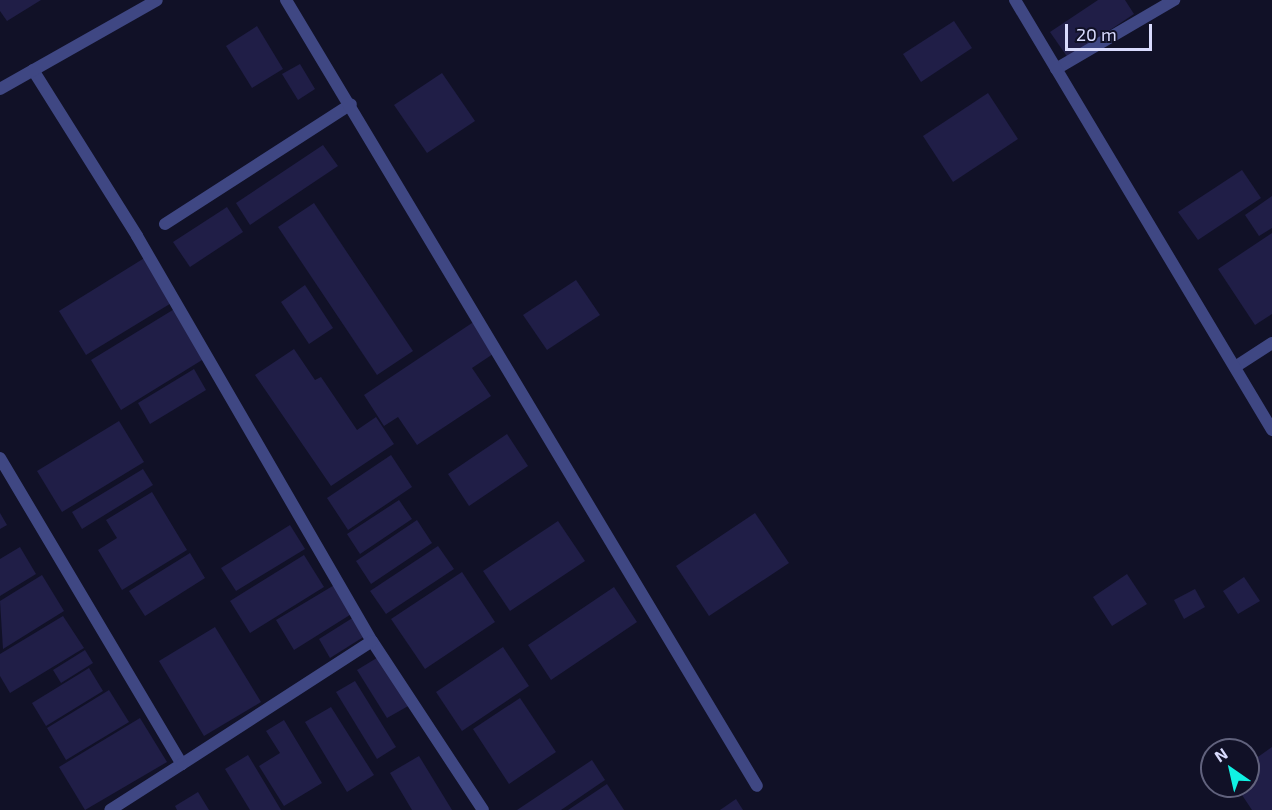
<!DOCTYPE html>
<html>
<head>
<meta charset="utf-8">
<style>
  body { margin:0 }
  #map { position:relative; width:1272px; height:810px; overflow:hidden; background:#111127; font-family:"Exo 2",sans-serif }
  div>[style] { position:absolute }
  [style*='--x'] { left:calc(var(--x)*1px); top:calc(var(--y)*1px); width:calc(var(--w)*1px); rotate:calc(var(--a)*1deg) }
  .building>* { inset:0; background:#201e47 }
  .service>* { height:12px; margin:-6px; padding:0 6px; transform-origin:6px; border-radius:6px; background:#3f4783 }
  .minor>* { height:12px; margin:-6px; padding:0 6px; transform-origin:6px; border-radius:6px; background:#3f4783 }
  span { translate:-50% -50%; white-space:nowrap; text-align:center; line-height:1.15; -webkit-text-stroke:6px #111127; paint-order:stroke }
  .north { position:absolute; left:1200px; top:738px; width:60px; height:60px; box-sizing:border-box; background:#111127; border:2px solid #61627d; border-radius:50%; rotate:326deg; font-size:16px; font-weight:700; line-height:24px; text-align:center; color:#d9dbfd }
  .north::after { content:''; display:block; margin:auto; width:21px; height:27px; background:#10f1e3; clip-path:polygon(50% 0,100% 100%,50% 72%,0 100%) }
  .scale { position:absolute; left:1065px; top:24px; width:87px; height:27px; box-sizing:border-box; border:3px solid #d9dbfd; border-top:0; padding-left:8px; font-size:18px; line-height:21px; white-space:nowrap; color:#d9dbfd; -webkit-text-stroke:4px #111127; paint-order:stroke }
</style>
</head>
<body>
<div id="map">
  <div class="building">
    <i style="clip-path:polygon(0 0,41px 0,7px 21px,0 11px)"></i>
    <i style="clip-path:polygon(1098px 0,1125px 0,1134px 14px,1068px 58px,1050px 32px)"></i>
    <i style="clip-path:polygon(954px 21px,972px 48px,921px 82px,903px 54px)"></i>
    <i style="clip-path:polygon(257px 26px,283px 69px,252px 88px,226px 46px)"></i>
    <i style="clip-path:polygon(300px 64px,315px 89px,298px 100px,282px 74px)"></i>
    <i style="clip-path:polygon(442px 73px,475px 121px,427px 153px,394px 105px)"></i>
    <i style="clip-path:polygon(988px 93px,1018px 139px,953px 182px,923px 136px)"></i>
    <i style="clip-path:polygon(323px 145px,338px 166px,250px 225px,236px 203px)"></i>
    <i style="clip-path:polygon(1242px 170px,1261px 198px,1198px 240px,1178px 212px)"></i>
    <i style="clip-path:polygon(1272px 196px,1272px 228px,1259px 236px,1245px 215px)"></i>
    <i style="clip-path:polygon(314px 203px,413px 351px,377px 375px,278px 227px)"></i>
    <i style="clip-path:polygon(227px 207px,243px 232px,190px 267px,173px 242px)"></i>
    <i style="clip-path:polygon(1272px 233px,1272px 314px,1255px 325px,1218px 269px)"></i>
    <i style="clip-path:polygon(146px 257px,173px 302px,86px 355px,59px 311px)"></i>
    <i style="clip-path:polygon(576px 280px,600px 315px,547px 350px,523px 315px)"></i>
    <i style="clip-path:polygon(305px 285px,333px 328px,309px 344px,281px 302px)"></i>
    <i style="clip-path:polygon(176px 308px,207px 357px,121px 410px,91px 360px)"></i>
    <i style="clip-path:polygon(475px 321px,496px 352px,472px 368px,491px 396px,417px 445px,398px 417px,384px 426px,364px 395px)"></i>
    <i style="clip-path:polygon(294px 349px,315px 380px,321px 377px,357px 430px,376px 417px,394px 444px,331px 486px,255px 375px)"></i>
    <i style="clip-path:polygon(194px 369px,206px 390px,150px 424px,138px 403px)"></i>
    <i style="clip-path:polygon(119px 421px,144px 462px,62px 512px,37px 471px)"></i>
    <i style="clip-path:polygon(507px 434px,528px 466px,469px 506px,448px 474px)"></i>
    <i style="clip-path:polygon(391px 455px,412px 487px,348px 530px,327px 498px)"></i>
    <i style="clip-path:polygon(143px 469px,153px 485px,82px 529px,72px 512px)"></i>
    <i style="clip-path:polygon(152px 492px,187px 550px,122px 590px,98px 550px,117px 538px,106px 520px)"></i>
    <i style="clip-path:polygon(399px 500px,412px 519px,360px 554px,347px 534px)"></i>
    <i style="clip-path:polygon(0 513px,7px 525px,0 529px)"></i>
    <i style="clip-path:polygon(755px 513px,789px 563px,709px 616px,676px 566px)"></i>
    <i style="clip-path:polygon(417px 520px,432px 543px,371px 584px,356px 561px)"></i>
    <i style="clip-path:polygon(558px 521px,585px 561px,510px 611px,483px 571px)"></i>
    <i style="clip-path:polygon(290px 525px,305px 549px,236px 591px,221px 568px)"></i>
    <i style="clip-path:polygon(438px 546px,454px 569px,386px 614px,370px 591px)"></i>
    <i style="clip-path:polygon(20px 547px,36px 574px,0 596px,0 559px)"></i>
    <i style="clip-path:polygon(190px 553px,205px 578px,145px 616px,129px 591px)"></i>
    <i style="clip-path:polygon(304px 555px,324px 587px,250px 633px,230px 601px)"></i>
    <i style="clip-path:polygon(462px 572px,495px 622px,425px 669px,391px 619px)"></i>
    <i style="clip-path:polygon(1127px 574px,1147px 604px,1112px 626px,1093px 597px)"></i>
    <i style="clip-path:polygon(42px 575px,64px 611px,3px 649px,0 601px)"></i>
    <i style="clip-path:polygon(1244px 577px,1260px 601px,1238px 614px,1223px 591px)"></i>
    <i style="clip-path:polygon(336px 584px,353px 613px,294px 650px,276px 620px)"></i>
    <i style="clip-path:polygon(614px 587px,637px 622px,551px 680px,528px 645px)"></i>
    <i style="clip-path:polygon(1195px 589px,1205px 607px,1184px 619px,1174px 600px)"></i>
    <i style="clip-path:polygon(63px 616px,84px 648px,10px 693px,0 676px,0 654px)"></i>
    <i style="clip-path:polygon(354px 617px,365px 636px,330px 658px,319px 639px)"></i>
    <i style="clip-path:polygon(215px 627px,261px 702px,204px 736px,159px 661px)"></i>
    <i style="clip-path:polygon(503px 647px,529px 686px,462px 731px,436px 692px)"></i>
    <i style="clip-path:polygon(85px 650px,93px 663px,61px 683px,53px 670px)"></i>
    <i style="clip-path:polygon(380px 656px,410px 705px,387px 718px,357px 670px)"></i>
    <i style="clip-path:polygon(89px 668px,103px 691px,46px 726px,32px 703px)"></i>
    <i style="clip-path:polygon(355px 681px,396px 747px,377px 759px,336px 692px)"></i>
    <i style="clip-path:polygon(109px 690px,129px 722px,66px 760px,47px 728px)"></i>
    <i style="clip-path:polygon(520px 698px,556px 752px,509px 784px,473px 729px)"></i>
    <i style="clip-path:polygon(331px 707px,374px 775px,347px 792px,305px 722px)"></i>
    <i style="clip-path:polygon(140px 718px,167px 762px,85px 810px,59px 767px)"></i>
    <i style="clip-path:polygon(284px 720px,322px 783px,284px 806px,259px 766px,280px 753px,266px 731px)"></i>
    <i style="clip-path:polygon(1272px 747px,1272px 810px,1252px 810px,1236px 786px,1248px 786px,1248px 764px)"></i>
    <i style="clip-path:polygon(248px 755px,281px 810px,250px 810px,225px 769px)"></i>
    <i style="clip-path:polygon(419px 756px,452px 810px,412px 810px,390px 773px)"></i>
    <i style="clip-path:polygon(592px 760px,605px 780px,561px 810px,517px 810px)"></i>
    <i style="clip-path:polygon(607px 784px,624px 810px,568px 810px)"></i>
    <i style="clip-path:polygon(198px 792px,209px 810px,177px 810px,175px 806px)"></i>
    <i style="clip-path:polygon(736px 799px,743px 810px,720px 810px)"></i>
  </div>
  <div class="service">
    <i style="--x:1056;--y:69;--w:137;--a:-30.3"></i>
    <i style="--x:165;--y:224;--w:221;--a:-32.8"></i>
    <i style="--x:1235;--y:367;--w:44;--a:-33"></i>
  </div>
  <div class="minor">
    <i style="--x:286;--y:0;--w:916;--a:59.07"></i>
    <i style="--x:1015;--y:0;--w:501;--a:59.13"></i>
    <i style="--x:33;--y:70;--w:196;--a:57.9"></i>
    <i style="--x:137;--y:236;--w:468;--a:59.9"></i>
    <i style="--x:372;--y:641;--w:202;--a:56.7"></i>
    <i style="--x:0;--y:89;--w:180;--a:-29.5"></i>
    <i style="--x:0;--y:458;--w:356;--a:59.3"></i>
    <i style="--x:182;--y:764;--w:85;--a:147.4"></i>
    <i style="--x:182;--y:764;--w:226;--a:-32.9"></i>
  </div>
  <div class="north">N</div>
  <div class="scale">20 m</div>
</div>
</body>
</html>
